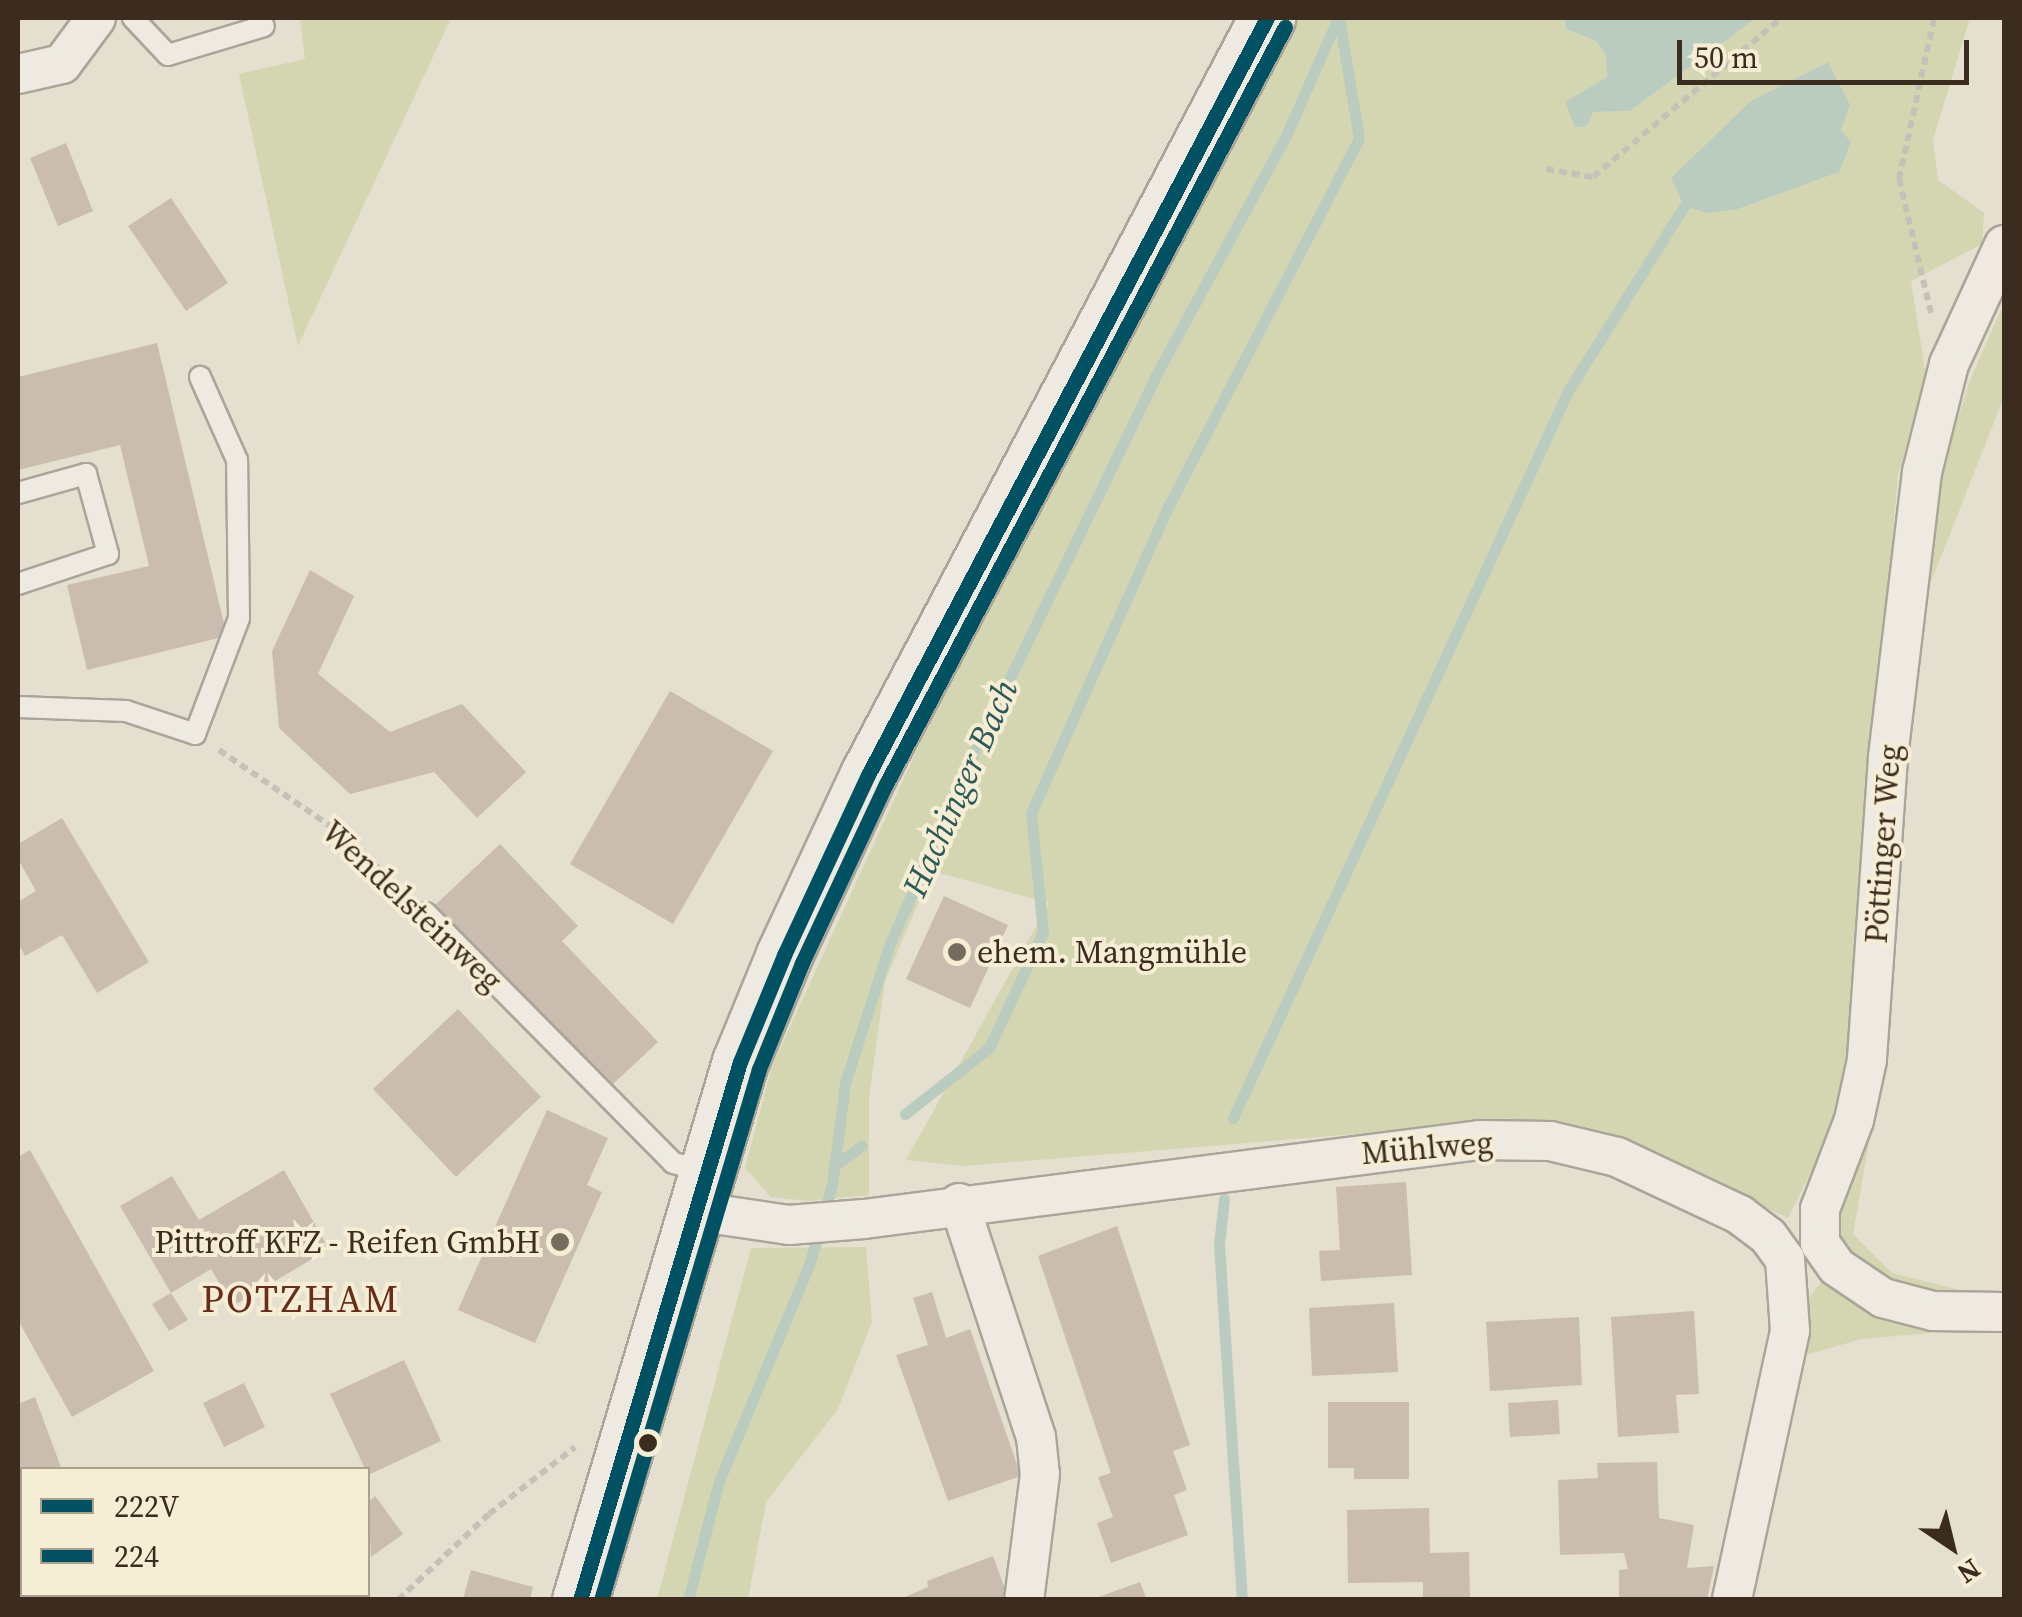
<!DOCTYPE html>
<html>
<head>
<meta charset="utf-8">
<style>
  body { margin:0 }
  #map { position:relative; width:2022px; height:1617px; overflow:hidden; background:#e5dfcf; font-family:"Source Serif 4",serif }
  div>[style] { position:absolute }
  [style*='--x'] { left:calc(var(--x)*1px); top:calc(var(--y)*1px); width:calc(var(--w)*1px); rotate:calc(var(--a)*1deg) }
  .green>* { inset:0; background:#d4d6b1 }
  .water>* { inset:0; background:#bacbc0 }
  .stream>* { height:11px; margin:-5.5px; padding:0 5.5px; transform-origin:5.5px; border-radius:5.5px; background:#bacbc0 }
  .building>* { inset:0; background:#cabdaf }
  .path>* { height:6px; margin-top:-3px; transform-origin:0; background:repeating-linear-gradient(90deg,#c6c1b8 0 8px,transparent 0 13px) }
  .roads { filter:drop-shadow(2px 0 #aba498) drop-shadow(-2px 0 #aba498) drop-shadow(0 2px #aba498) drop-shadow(0 -2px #aba498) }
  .service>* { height:20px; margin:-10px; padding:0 10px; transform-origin:10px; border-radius:10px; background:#eeeae1 }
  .minor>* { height:38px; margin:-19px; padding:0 19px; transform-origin:19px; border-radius:19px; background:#eeeae1 }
  .secondary>* { height:55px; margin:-27.5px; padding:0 27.5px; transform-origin:27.5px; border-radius:27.5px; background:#eeeae1 }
  .bus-1>* { height:15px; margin:-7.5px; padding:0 7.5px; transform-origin:7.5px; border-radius:7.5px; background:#005262 }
  .bus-2>* { height:15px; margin:-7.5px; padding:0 7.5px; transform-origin:7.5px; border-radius:7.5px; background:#005262 }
  .dots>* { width:28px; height:28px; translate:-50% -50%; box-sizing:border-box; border:5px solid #f6edd5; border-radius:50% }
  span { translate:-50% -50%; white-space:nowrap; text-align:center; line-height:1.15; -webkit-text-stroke:8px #f6edd5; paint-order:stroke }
  .street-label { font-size:32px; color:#3b2c1f }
  .poi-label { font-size:32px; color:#3b2c1f }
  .left { translate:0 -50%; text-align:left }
  .right { translate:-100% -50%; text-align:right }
  .water-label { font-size:35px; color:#2e5b58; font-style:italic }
  .quarter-label { font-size:38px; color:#682d1d; letter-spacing:2.5px }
  .frame { position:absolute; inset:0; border:20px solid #3b2c1f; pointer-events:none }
  .legend { position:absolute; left:20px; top:1467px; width:350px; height:130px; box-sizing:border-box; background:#f6edd5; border:2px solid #aba08c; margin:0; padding:12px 18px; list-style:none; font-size:30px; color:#3b2c1f }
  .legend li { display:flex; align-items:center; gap:20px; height:50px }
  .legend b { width:50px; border:2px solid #aba08c }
  .north { position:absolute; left:1902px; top:1497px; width:100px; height:100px; -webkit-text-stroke:8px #f6edd5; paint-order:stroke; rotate:145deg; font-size:28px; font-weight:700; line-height:40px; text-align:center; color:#3b2c1f }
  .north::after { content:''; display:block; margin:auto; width:35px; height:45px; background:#3b2c1f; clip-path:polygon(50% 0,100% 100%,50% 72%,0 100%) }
  .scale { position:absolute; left:1677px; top:40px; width:292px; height:45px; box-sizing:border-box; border:5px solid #3b2c1f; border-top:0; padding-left:12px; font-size:30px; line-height:35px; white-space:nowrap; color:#3b2c1f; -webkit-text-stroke:8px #f6edd5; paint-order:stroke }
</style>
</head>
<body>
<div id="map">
  <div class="green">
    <i style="clip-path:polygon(300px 18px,451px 18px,298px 346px,239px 74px,305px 59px)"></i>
    <i style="clip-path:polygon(evenodd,1298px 18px,1564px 18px,1566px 29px,1596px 41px,1606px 55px,1607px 77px,1566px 102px,1575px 127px,1593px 112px,1630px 111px,1756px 18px,1970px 18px,1933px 140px,1938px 180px,1984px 213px,1982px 244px,1911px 281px,1926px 376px,1898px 475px,1848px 1060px,1838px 1117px,1788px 1218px,1626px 1140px,1516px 1121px,964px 1166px,906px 1160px,1049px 903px,932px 871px,885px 981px,869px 1098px,869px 1195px,808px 1201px,771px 1197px,745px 1168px,772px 1066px,937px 706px,1298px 18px,1828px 62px,1841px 130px,1839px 172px,1738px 209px,1752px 100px,1828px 62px)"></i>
    <i style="clip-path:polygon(2004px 303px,2004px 397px,1931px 582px,1940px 476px,1970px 380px)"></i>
    <i style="clip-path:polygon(1871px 1130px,1853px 1234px,1892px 1273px,1996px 1299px,1935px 1298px,1889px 1285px,1851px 1256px,1835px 1233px,1844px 1180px)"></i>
    <i style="clip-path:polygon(866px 1247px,872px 1322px,838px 1409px,766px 1502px,748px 1599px,657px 1599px,751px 1248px)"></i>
    <i style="clip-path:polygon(1825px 1278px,1962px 1330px,1862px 1339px,1805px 1355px,1804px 1303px)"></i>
  </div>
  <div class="water">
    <i style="clip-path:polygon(1564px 18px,1756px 18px,1630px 111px,1593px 112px,1586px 127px,1575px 127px,1565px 102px,1607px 77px,1606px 55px,1596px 41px,1566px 29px)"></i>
    <i style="clip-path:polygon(1828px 62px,1850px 105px,1841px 130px,1851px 142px,1839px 172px,1738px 209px,1707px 213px,1684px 206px,1671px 178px,1752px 100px)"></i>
  </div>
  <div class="stream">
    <i style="--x:905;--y:1114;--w:107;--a:-38.2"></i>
    <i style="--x:989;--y:1048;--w:128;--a:-65"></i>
    <i style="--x:1043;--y:932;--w:120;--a:-95.8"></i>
    <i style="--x:1031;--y:813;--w:338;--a:-65.9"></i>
    <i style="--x:1169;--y:505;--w:412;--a:-62.6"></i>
    <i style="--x:1359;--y:139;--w:123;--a:-99.4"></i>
    <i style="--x:1233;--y:1118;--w:800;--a:-65.26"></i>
    <i style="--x:1568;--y:391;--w:218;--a:-57.9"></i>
    <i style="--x:834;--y:1166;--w:34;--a:-36"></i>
    <i style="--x:1224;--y:1199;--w:46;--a:96.2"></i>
    <i style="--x:1219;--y:1245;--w:356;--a:86.3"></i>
    <i style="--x:688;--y:1600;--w:123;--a:-75.4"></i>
    <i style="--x:719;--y:1481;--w:237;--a:-67.4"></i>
    <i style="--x:810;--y:1262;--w:80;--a:-74.1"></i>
    <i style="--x:832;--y:1185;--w:103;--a:-82.7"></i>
    <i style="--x:845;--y:1083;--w:144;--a:-72.2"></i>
    <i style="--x:889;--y:946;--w:216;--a:-66.3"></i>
    <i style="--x:976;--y:748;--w:412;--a:-64.2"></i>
    <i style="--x:1155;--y:377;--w:272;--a:-61.5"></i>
    <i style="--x:1285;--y:138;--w:131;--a:-66.2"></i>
  </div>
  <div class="building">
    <i style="clip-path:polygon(66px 143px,93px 211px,58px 226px,30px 158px)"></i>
    <i style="clip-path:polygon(171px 198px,228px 283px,186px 311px,128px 226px)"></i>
    <i style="clip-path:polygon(157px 343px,227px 636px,87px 670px,67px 585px,149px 566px,120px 445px,18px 470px,18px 377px)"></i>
    <i style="clip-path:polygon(310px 570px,354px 596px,318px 674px,390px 732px,462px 704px,526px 772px,477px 818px,434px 772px,350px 794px,279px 728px,272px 651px)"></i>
    <i style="clip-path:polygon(670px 691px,773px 751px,673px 924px,570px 864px)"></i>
    <i style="clip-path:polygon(62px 818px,149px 962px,97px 993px,62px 935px,25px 956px,18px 943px,18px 902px,36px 891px,18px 859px,18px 844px)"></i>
    <i style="clip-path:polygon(500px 844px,578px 926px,562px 941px,658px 1042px,611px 1086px,433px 907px)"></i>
    <i style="clip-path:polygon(944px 896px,1008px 925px,970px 1008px,906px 979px)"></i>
    <i style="clip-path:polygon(458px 1009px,541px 1097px,456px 1177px,373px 1089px)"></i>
    <i style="clip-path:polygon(547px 1110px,608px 1138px,587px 1185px,602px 1192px,535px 1343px,458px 1310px)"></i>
    <i style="clip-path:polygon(30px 1150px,154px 1371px,72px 1417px,18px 1320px,18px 1157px)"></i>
    <i style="clip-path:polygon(284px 1170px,329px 1249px,233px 1306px,211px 1269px,171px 1293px,188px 1320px,169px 1331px,152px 1304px,171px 1293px,120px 1206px,172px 1176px,199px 1220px)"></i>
    <i style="clip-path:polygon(1406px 1182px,1412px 1275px,1321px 1281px,1319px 1251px,1340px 1250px,1336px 1187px)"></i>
    <i style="clip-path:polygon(1117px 1226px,1190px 1445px,1173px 1451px,1187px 1490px,1174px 1495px,1188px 1535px,1111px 1563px,1097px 1523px,1113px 1517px,1098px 1477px,1111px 1473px,1038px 1256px)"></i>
    <i style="clip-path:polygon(932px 1292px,946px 1338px,970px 1329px,1021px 1476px,948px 1501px,896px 1355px,928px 1345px,913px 1298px)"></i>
    <i style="clip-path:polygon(1394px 1303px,1398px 1372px,1312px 1376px,1309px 1308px)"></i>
    <i style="clip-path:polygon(1694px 1311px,1699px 1394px,1676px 1395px,1679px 1433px,1618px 1437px,1611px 1317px)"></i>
    <i style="clip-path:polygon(1579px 1317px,1582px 1385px,1490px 1391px,1486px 1322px)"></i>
    <i style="clip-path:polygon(404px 1360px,441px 1441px,368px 1475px,330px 1394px)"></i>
    <i style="clip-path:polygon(244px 1383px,265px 1427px,224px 1447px,203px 1403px)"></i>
    <i style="clip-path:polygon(35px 1397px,62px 1470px,22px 1470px,18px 1519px,18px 1404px)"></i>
    <i style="clip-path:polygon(1558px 1400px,1560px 1434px,1510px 1437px,1508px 1403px)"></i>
    <i style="clip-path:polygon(1328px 1402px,1409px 1402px,1409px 1479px,1354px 1479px,1354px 1468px,1328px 1468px)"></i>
    <i style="clip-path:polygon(1657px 1462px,1659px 1518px,1694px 1525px,1687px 1568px,1714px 1566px,1707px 1600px,1619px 1600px,1619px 1570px,1628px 1569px,1624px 1553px,1560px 1555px,1558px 1480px,1598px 1478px,1597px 1463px)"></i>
    <i style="clip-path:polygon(375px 1496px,403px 1534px,371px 1557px,368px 1502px)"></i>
    <i style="clip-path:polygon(1429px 1508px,1430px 1553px,1469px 1552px,1470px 1599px,1423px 1599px,1423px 1582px,1348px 1583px,1347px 1510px)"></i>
    <i style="clip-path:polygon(993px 1556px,1009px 1600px,898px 1600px,928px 1587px,927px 1581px)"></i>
    <i style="clip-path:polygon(471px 1570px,533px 1587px,530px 1600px,463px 1600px)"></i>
    <i style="clip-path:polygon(1140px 1582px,1147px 1600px,1093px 1600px,1093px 1599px)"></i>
    <i style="clip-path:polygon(147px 1594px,266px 1594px,268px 1600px,149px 1600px)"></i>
  </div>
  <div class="path">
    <i style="--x:1546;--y:169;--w:48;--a:9.7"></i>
    <i style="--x:1593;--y:177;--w:246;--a:-40.2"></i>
    <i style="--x:1931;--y:313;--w:138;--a:-103.4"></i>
    <i style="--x:1899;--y:179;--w:165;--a:-77.7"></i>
    <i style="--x:219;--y:750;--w:153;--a:34.3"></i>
    <i style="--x:345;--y:836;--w:86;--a:43.6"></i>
    <i style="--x:398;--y:1600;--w:125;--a:-43.4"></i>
    <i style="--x:489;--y:1514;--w:109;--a:-37.9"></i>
  </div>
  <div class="roads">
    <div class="service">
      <i style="--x:133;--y:18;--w:51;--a:46.6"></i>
      <i style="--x:168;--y:55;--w:100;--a:-16.8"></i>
      <i style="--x:18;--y:493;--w:71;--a:-15.6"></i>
      <i style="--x:86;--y:474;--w:83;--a:74.6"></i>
      <i style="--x:108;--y:554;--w:95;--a:161.6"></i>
      <i style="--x:18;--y:707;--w:108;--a:2.1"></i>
      <i style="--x:126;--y:711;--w:73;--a:18.4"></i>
      <i style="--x:195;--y:734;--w:124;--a:-69.2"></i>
      <i style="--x:239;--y:618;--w:158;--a:-90.7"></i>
      <i style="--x:237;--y:460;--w:91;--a:-114"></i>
      <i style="--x:426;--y:913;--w:351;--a:45.3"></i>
      <i style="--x:673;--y:1163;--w:32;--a:13"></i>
    </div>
    <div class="minor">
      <i style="--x:18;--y:74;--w:45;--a:-12.8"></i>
      <i style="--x:62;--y:64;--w:57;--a:-53.5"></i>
      <i style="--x:2004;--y:245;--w:131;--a:114.8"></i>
      <i style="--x:1949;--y:364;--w:111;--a:104"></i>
      <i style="--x:1922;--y:472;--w:288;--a:96.8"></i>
      <i style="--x:1888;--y:758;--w:303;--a:94"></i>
      <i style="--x:1867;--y:1060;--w:61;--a:102.2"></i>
      <i style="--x:1854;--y:1120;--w:95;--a:110.9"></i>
      <i style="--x:1820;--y:1209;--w:34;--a:90"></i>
      <i style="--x:1820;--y:1243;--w:29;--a:55"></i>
      <i style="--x:1837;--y:1267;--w:55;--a:34"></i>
      <i style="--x:1883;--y:1298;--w:52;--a:14.6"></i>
      <i style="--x:1933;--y:1311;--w:71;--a:0.8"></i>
      <i style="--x:959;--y:1203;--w:246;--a:71.8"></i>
      <i style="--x:1036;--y:1437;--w:37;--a:84"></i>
      <i style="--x:1040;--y:1474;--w:127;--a:97.2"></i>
      <i style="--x:694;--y:1211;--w:96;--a:8.4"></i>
      <i style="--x:789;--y:1225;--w:75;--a:-4.6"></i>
      <i style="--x:864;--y:1219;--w:621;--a:-7.31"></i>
      <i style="--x:1480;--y:1140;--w:70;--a:0.8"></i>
      <i style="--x:1550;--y:1141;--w:69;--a:13.4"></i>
      <i style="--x:1617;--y:1157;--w:136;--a:25.2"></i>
      <i style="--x:1740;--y:1215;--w:35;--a:37"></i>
      <i style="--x:1768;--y:1236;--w:29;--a:54"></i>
      <i style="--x:1785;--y:1259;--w:72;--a:86"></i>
      <i style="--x:1790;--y:1331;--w:275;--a:102.2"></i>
    </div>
    <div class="secondary">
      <i style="--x:580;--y:1600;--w:561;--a:-73.44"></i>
      <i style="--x:740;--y:1062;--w:116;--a:-67.6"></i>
      <i style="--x:784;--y:955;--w:199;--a:-65"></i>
      <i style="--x:868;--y:775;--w:856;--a:-62.21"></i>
    </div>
  </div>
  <div class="bus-1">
    <i style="--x:580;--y:1600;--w:561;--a:-73.44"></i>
    <i style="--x:740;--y:1062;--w:116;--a:-67.6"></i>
    <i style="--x:784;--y:955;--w:199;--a:-65"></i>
    <i style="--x:868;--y:775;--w:856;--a:-62.21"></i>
  </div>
  <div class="bus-2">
    <i style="--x:601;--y:1600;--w:554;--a:-73.43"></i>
    <i style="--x:759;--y:1069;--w:114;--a:-67.9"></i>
    <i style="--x:802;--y:963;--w:198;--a:-64.9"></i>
    <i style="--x:886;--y:784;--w:856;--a:-62.21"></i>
  </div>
  <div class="dots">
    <i style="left:957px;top:952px;background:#766b5d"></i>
    <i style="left:560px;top:1242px;background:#766b5d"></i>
    <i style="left:648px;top:1443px;background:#3b2c1f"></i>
  </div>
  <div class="street-label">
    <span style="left:1883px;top:844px;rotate:-86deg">Pöttinger Weg</span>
    <span style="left:412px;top:906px;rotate:43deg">Wendelsteinweg</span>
    <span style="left:1427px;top:1148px;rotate:-5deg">Mühlweg</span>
  </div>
  <div class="poi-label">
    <span class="left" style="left:977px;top:952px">ehem. Mangmühle</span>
    <span class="right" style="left:540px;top:1242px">Pittroff KFZ - Reifen GmbH</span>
  </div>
  <div class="water-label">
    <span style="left:960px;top:788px;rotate:-66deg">Hachinger Bach</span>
  </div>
  <div class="quarter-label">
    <span style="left:301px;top:1300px">POTZHAM</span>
  </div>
  <div class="frame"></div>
  <ul class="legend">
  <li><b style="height:12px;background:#005262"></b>222V</li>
  <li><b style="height:12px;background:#005262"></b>224</li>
  </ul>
  <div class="north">N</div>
  <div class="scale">50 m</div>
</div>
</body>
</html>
